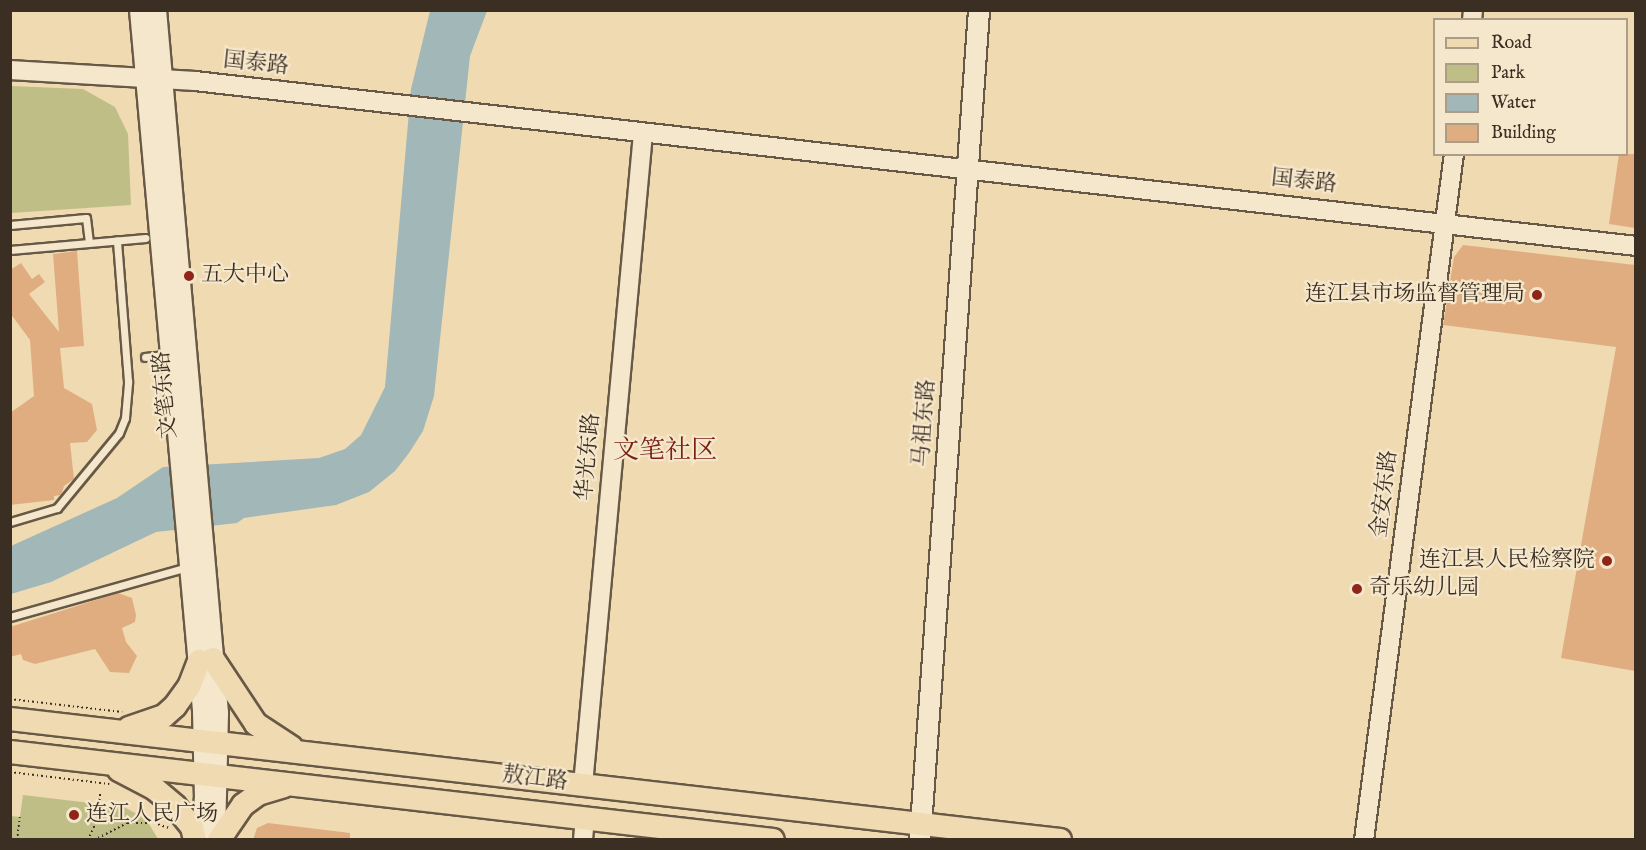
<!DOCTYPE html>
<html>
<head>
<meta charset="utf-8">
<style>
  body { margin:0 }
  #map { position:relative; width:1646px; height:850px; overflow:hidden; background:#f0dab1; font-family:"IM FELL English","Noto Serif SC",serif }
  div>[style] { position:absolute }
  [style*='--x'] { left:calc(var(--x)*1px); top:calc(var(--y)*1px); width:calc(var(--w)*1px); rotate:calc(var(--a)*1deg) }
  .green>* { inset:0; background:#c0be87 }
  .water>* { inset:0; background:#a1b7b8 }
  .building>* { inset:0; background:#e0ad81 }
  .path>* { height:2px; margin-top:-1px; transform-origin:0; background:repeating-linear-gradient(90deg,#3b2e22 0 1.5px,transparent 0 4.5px) }
  .roads { filter:drop-shadow(2px 0 #685946) drop-shadow(-2px 0 #685946) drop-shadow(0 2px #685946) drop-shadow(0 -2px #685946) }
  .service>* { height:7px; margin:-3.5px; padding:0 3.5px; transform-origin:3.5px; border-radius:3.5px; background:#f5e7cc }
  .tertiary>* { height:18px; margin:-9px; padding:0 9px; transform-origin:9px; border-radius:9px; background:#f5e7cc }
  .secondary>* { height:20px; margin:-10px; padding:0 10px; transform-origin:10px; border-radius:10px; background:#f5e7cc }
  .primary>* { height:22px; margin:-11px; padding:0 11px; transform-origin:11px; border-radius:11px; background:#f0dab1 }
  .dots>* { width:16px; height:16px; translate:-50% -50%; box-sizing:border-box; border:3px solid #f5e7cc; border-radius:50% }
  span { translate:-50% -50%; white-space:nowrap; text-align:center; line-height:1.15; -webkit-text-stroke:4.5px #f5e7cc; paint-order:stroke }
  .street-label { font-size:22px; color:#3b2e22 }
  .poi-label { font-size:22px; color:#3b2e22 }
  .left { translate:0 -50%; text-align:left }
  .right { translate:-100% -50%; text-align:right }
  .quarter-label { font-size:26px; color:#7a1f14 }
  .frame { position:absolute; inset:0; border:12px solid #3b2e22; pointer-events:none }
  .legend { position:absolute; left:1433px; top:18px; width:195px; height:138px; box-sizing:border-box; background:#f5e7cc; border:2px solid #ab9d88; margin:0; padding:8px 10px; list-style:none; font-size:18px; color:#3b2e22 }
  .legend li { display:flex; align-items:center; gap:12px; height:30px }
  .legend b { width:30px; border:2px solid #ab9d88 }
</style>
</head>
<body>
<div id="map">
  <div class="green">
    <i style="clip-path:polygon(11px 86px,83px 89px,115px 107px,128px 134px,131px 205px,11px 213px)"></i>
    <i style="clip-path:polygon(23px 795px,124px 807px,146px 819px,158px 839px,11px 839px,11px 816px,20px 817px)"></i>
  </div>
  <div class="water">
    <i style="clip-path:polygon(430px 11px,487px 11px,470px 56px,434px 396px,423px 431px,409px 453px,395px 471px,369px 492px,336px 505px,244px 518px,237px 523px,156px 532px,51px 582px,11px 594px,11px 546px,117px 498px,163px 467px,319px 458px,345px 449px,361px 435px,385px 387px,411px 89px)"></i>
  </div>
  <div class="building">
    <i style="clip-path:polygon(1619px 154px,1635px 154px,1635px 228px,1609px 224px)"></i>
    <i style="clip-path:polygon(1463px 245px,1635px 265px,1635px 671px,1561px 658px,1616px 347px,1443px 325px,1454px 257px)"></i>
    <i style="clip-path:polygon(77px 251px,84px 346px,60px 348px,64px 388px,92px 404px,97px 430px,87px 442px,70px 443px,74px 479px,64px 486px,61px 495px,54px 496px,54px 500px,10px 505px,10px 413px,34px 396px,30px 340px,10px 313px,10px 270px,21px 263px,32px 279px,39px 274px,45px 282px,29px 294px,59px 332px,53px 254px)"></i>
    <i style="clip-path:polygon(118px 593px,132px 598px,136px 615px,135px 622px,122px 628px,126px 642px,137px 656px,129px 673px,110px 672px,95px 649px,35px 664px,23px 660px,21px 654px,10px 657px,10px 627px)"></i>
    <i style="clip-path:polygon(268px 823px,350px 833px,350px 840px,253px 840px,257px 828px)"></i>
  </div>
  <div class="path">
    <i style="--x:10;--y:699;--w:113;--a:6.6"></i>
    <i style="--x:10;--y:772;--w:100;--a:6.9"></i>
    <i style="--x:17;--y:840;--w:23;--a:-83"></i>
    <i style="--x:88;--y:840;--w:24;--a:-66"></i>
    <i style="--x:98;--y:818;--w:25;--a:-85"></i>
    <i style="--x:94;--y:840;--w:37;--a:-27"></i>
    <i style="--x:127;--y:823;--w:27;--a:0"></i>
    <i style="--x:154;--y:823;--w:16;--a:18"></i>
  </div>
  <div class="roads">
    <div class="service">
      <i style="--x:10;--y:225;--w:76;--a:-5.3"></i>
      <i style="--x:86;--y:218;--w:24;--a:83"></i>
      <i style="--x:10;--y:250;--w:136;--a:-5.1"></i>
      <i style="--x:145;--y:357;--w:24;--a:-5"></i>
      <i style="--x:10;--y:522;--w:49;--a:-16.6"></i>
      <i style="--x:57;--y:508;--w:97;--a:-50.4"></i>
      <i style="--x:119;--y:433;--w:16;--a:-68"></i>
      <i style="--x:125;--y:418;--w:37;--a:-85"></i>
      <i style="--x:128;--y:381;--w:141;--a:-94.5"></i>
      <i style="--x:10;--y:617;--w:185;--a:-15.7"></i>
    </div>
    <div class="tertiary">
      <i style="--x:1472;--y:20;--w:10;--a:-84"></i>
      <i style="--x:10;--y:70;--w:185;--a:3.4"></i>
      <i style="--x:195;--y:81;--w:1450;--a:6.53"></i>
      <i style="--x:583;--y:785;--w:655;--a:-84.74"></i>
      <i style="--x:583;--y:840;--w:22;--a:-85"></i>
      <i style="--x:1364;--y:840;--w:692;--a:-82.53"></i>
    </div>
    <div class="secondary">
      <i style="--x:140;--y:10;--w:704;--a:84.86"></i>
      <i style="--x:203;--y:711;--w:86;--a:88.7"></i>
      <i style="--x:205;--y:797;--w:43;--a:95.3"></i>
      <i style="--x:156;--y:10;--w:706;--a:84.96"></i>
      <i style="--x:218;--y:713;--w:127;--a:91.4"></i>
      <i style="--x:920;--y:840;--w:832;--a:-85.93"></i>
    </div>
    <div class="primary">
      <i style="--x:213;--y:659;--w:78;--a:56.5"></i>
      <i style="--x:256;--y:724;--w:42;--a:33.3"></i>
      <i style="--x:10;--y:719;--w:1057;--a:6.57"></i>
      <i style="--x:129;--y:728;--w:37;--a:-19"></i>
      <i style="--x:164;--y:716;--w:15;--a:-42"></i>
      <i style="--x:175;--y:706;--w:24;--a:-54"></i>
      <i style="--x:189;--y:687;--w:28;--a:-69"></i>
      <i style="--x:10;--y:752;--w:768;--a:6.58"></i>
      <i style="--x:119;--y:770;--w:41;--a:27.8"></i>
      <i style="--x:155;--y:789;--w:26;--a:40"></i>
      <i style="--x:175;--y:806;--w:27;--a:51"></i>
      <i style="--x:192;--y:827;--w:13;--a:77"></i>
      <i style="--x:219;--y:840;--w:42;--a:-55.6"></i>
      <i style="--x:243;--y:805;--w:19;--a:-36"></i>
      <i style="--x:258;--y:794;--w:27;--a:-17"></i>
    </div>
  </div>
  <div class="dots">
    <i style="left:189px;top:276px;background:#8f2418"></i>
    <i style="left:1537px;top:295px;background:#8f2418"></i>
    <i style="left:1607px;top:561px;background:#8f2418"></i>
    <i style="left:1357px;top:589px;background:#8f2418"></i>
    <i style="left:74px;top:815px;background:#8f2418"></i>
  </div>
  <div class="street-label">
    <span style="left:256px;top:64px;rotate:6deg">国泰路</span>
    <span style="left:1304px;top:182px;rotate:6deg">国泰路</span>
    <span style="left:166px;top:395px;rotate:-95deg">文笔东路</span>
    <span style="left:925px;top:423px;rotate:-86deg">马祖东路</span>
    <span style="left:589px;top:457px;rotate:-85deg">华光东路</span>
    <span style="left:1385px;top:494px;rotate:-83deg">金安东路</span>
    <span style="left:535px;top:779px;rotate:7deg">敖江路</span>
  </div>
  <div class="poi-label">
    <span class="left" style="left:201px;top:276px">五大中心</span>
    <span class="right" style="left:1525px;top:295px">连江县市场监督管理局</span>
    <span class="right" style="left:1595px;top:561px">连江县人民检察院</span>
    <span class="left" style="left:1369px;top:589px">奇乐幼儿园</span>
    <span class="left" style="left:86px;top:815px">连江人民广场</span>
  </div>
  <div class="quarter-label">
    <span style="left:665px;top:451px">文笔社区</span>
  </div>
  <div class="frame"></div>
  <ul class="legend">
  <li><b style="height:8px;background:#f0dab1"></b>Road</li>
  <li><b style="height:16px;background:#c0be87"></b>Park</li>
  <li><b style="height:16px;background:#a1b7b8"></b>Water</li>
  <li><b style="height:16px;background:#e0ad81"></b>Building</li>
  </ul>
</div>
</body>
</html>
